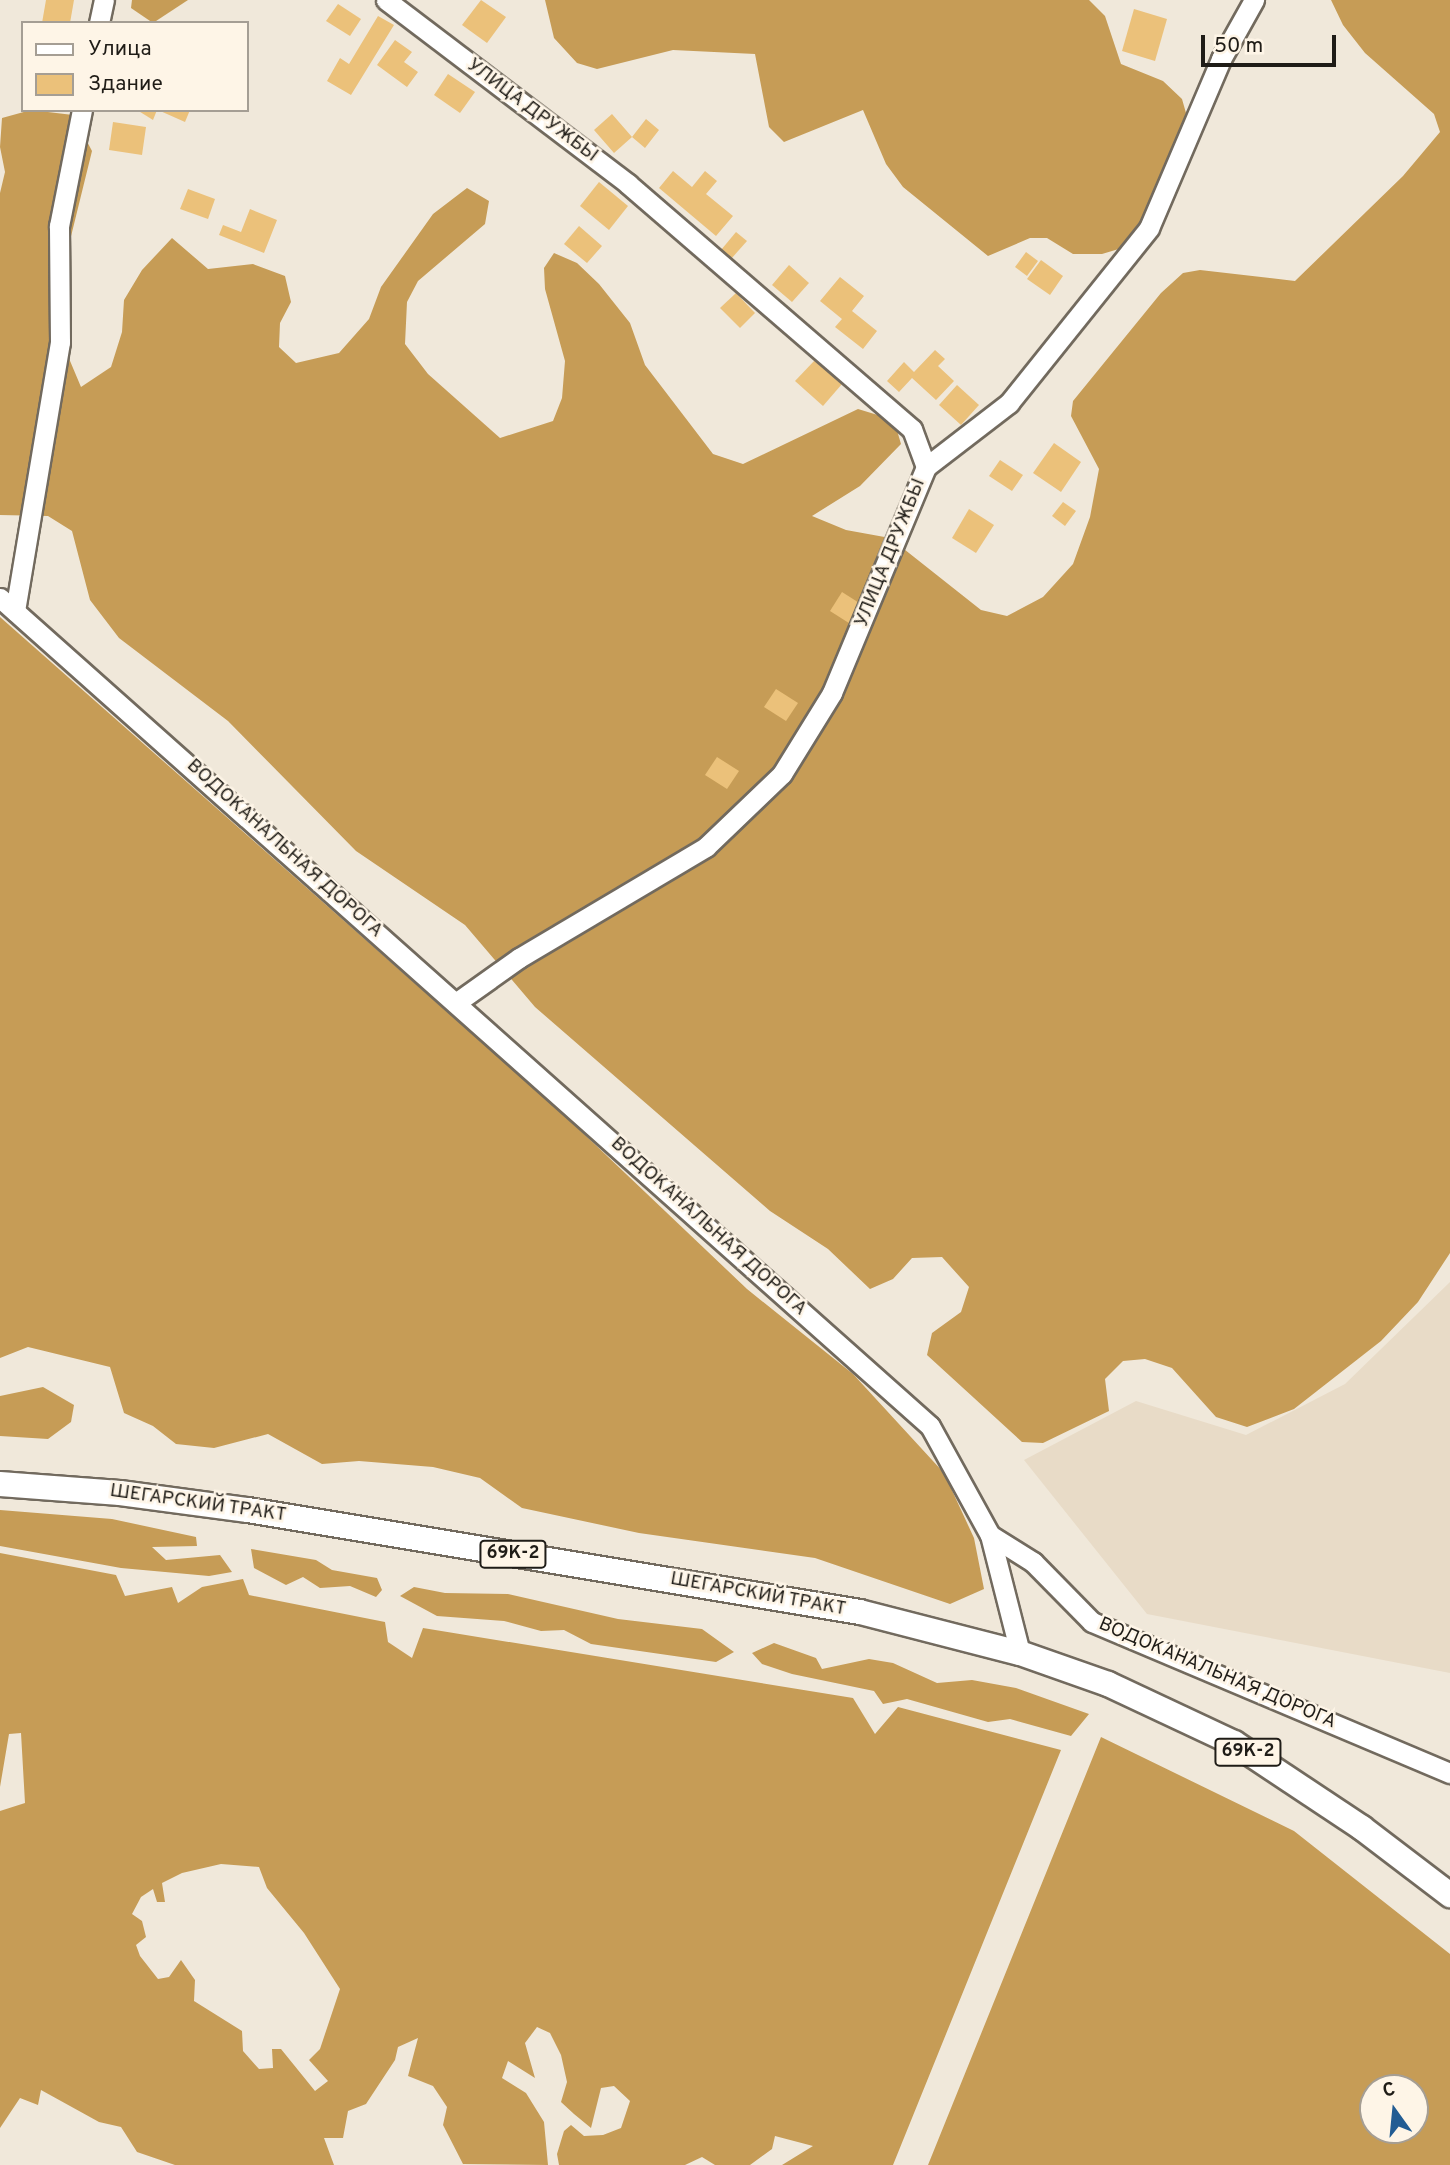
<!DOCTYPE html>
<html>
<head>
<meta charset="utf-8">
<style>
  body { margin:0 }
  #map { position:relative; width:1450px; height:2165px; overflow:hidden; background:#f0e8da; font-family:Overpass,sans-serif }
  div>[style] { position:absolute }
  [style*='--x'] { left:calc(var(--x)*1px); top:calc(var(--y)*1px); width:calc(var(--w)*1px); rotate:calc(var(--a)*1deg) }
  .built>* { inset:0; background:#e8dbc7 }
  .forest>* { inset:0; background:#c69c56 }
  .building>* { inset:0; background:#ebc17a }
  .roads { filter:drop-shadow(2px 0 #726a5e) drop-shadow(-2px 0 #726a5e) drop-shadow(0 2px #726a5e) drop-shadow(0 -2px #726a5e) }
  .minor>* { height:19px; margin:-9.5px; padding:0 9.5px; transform-origin:9.5px; border-radius:9.5px; background:#fff }
  .major>* { height:24px; margin:-12px; padding:0 12px; transform-origin:12px; border-radius:12px; background:#fff }
  span { translate:-50% -50%; white-space:nowrap; text-align:center; line-height:1.15; -webkit-text-stroke:5px #fef5e7; paint-order:stroke }
  .shield-label span { padding:2px 5px; background:#fef5e7; border:2px solid; border-radius:5px; -webkit-text-stroke-width:0 }
  .shield-label { font-size:18px; color:#1f1c17; font-weight:700 }
  .street-label { font-size:19px; color:#1f1c17 }
  .legend { position:absolute; left:21px; top:21px; width:228px; height:91px; box-sizing:border-box; background:#fef5e7; border:2px solid #a59e94; margin:0; padding:9px 12px; list-style:none; font-size:21px; color:#1f1c17 }
  .legend li { display:flex; align-items:center; gap:14px; height:35px }
  .legend b { width:35px; border:2px solid #a59e94 }
  .north { position:absolute; left:1359px; top:2074px; width:70px; height:70px; box-sizing:border-box; background:#fef5e7; border:2px solid #a59e94; border-radius:50%; rotate:345deg; font-size:19px; font-weight:700; line-height:28px; text-align:center; color:#1f1c17 }
  .north::after { content:''; display:block; margin:auto; width:24px; height:32px; background:#225c93; clip-path:polygon(50% 0,100% 100%,50% 72%,0 100%) }
  .scale { position:absolute; left:1201px; top:35px; width:135px; height:32px; box-sizing:border-box; border:4px solid #1f1c17; border-top:0; padding-left:9px; font-size:21px; line-height:24px; white-space:nowrap; color:#1f1c17; -webkit-text-stroke:5px #fef5e7; paint-order:stroke }
</style>
</head>
<body>
<div id="map">
  <div class="built">
    <i style="clip-path:polygon(1450px 1282px,1450px 1673px,1147px 1614px,1024px 1460px,1136px 1401px,1246px 1435px,1345px 1384px)"></i>
  </div>
  <div class="forest">
    <i style="clip-path:polygon(132px 0,188px 0,153px 23px,131px 8px)"></i>
    <i style="clip-path:polygon(545px 0,1089px 0,1105px 16px,1121px 64px,1163px 81px,1182px 99px,1186px 113px,1160px 199px,1132px 245px,1102px 254px,1073px 254px,1047px 238px,1030px 238px,988px 256px,903px 187px,886px 164px,863px 110px,784px 142px,769px 127px,755px 54px,673px 50px,597px 69px,577px 63px,554px 38px)"></i>
    <i style="clip-path:polygon(1331px 0,1450px 0,1450px 1253px,1418px 1302px,1381px 1341px,1294px 1409px,1247px 1427px,1216px 1417px,1172px 1368px,1145px 1359px,1123px 1361px,1105px 1379px,1109px 1411px,1043px 1443px,1022px 1442px,927px 1355px,932px 1333px,961px 1312px,969px 1287px,942px 1257px,912px 1258px,893px 1279px,870px 1289px,828px 1249px,770px 1211px,535px 1007px,465px 925px,356px 851px,228px 721px,119px 638px,90px 600px,72px 531px,48px 516px,0 515px,0 193px,5px 172px,0 147px,2px 118px,31px 110px,73px 115px,92px 151px,62px 273px,72px 320px,65px 349px,81px 387px,111px 367px,122px 332px,124px 300px,142px 270px,172px 238px,208px 269px,253px 264px,285px 276px,291px 302px,280px 323px,279px 347px,296px 363px,339px 353px,369px 319px,381px 287px,433px 214px,467px 188px,489px 201px,485px 224px,418px 281px,407px 302px,405px 344px,428px 374px,500px 438px,553px 421px,562px 398px,565px 361px,545px 289px,544px 268px,554px 253px,577px 263px,599px 284px,630px 323px,645px 365px,713px 454px,743px 464px,858px 409px,894px 420px,901px 444px,860px 486px,812px 516px,846px 530px,890px 538px,981px 610px,1007px 616px,1043px 597px,1073px 564px,1090px 517px,1099px 469px,1071px 416px,1073px 401px,1161px 293px,1183px 273px,1200px 270px,1295px 281px,1403px 176px,1440px 132px,1434px 114px,1365px 53px,1343px 25px)"></i>
    <i style="clip-path:polygon(0 617px,564px 1115px,747px 1289px,853px 1374px,944px 1473px,974px 1538px,984px 1589px,950px 1604px,815px 1558px,639px 1533px,522px 1508px,480px 1478px,433px 1467px,359px 1461px,322px 1464px,268px 1434px,214px 1448px,176px 1444px,153px 1426px,124px 1413px,110px 1367px,28px 1347px,0 1358px)"></i>
    <i style="clip-path:polygon(43px 1387px,74px 1405px,71px 1422px,48px 1439px,0 1436px,0 1396px)"></i>
    <i style="clip-path:polygon(0 1510px,112px 1519px,196px 1537px,197px 1546px,152px 1547px,166px 1560px,220px 1555px,232px 1572px,209px 1576px,121px 1568px,0 1546px)"></i>
    <i style="clip-path:polygon(251px 1549px,316px 1560px,332px 1570px,377px 1578px,382px 1590px,376px 1597px,350px 1586px,320px 1588px,303px 1577px,286px 1585px,254px 1568px)"></i>
    <i style="clip-path:polygon(evenodd,0 1553px,116px 1575px,125px 1596px,172px 1587px,178px 1603px,202px 1587px,243px 1579px,249px 1595px,385px 1622px,388px 1642px,412px 1658px,423px 1628px,853px 1698px,875px 1734px,898px 1707px,1061px 1750px,893px 2165px,782px 2165px,813px 2146px,775px 2136px,772px 2149px,750px 2165px,715px 2165px,702px 2157px,685px 2165px,559px 2165px,557px 2154px,564px 2131px,571px 2125px,584px 2136px,603px 2135px,621px 2128px,630px 2101px,614px 2086px,601px 2088px,591px 2128px,574px 2114px,561px 2102px,567px 2082px,561px 2055px,550px 2033px,537px 2027px,525px 2043px,535px 2078px,508px 2061px,502px 2078px,526px 2093px,544px 2122px,548px 2165px,463px 2164px,443px 2125px,447px 2107px,433px 2086px,408px 2076px,418px 2038px,398px 2047px,395px 2060px,366px 2104px,348px 2111px,343px 2138px,324px 2138px,334px 2165px,175px 2165px,137px 2152px,121px 2127px,99px 2122px,41px 2090px,38px 2105px,20px 2098px,0 2128px,0 1811px,25px 1803px,21px 1733px,9px 1734px,0 1787px,0 1553px,221px 1864px,259px 1867px,267px 1888px,304px 1933px,340px 1989px,320px 2049px,309px 2060px,328px 2081px,315px 2091px,281px 2049px,272px 2049px,273px 2068px,259px 2069px,243px 2051px,242px 2031px,194px 2001px,195px 1980px,181px 1960px,169px 1977px,158px 1979px,140px 1956px,136px 1945px,146px 1937px,142px 1921px,132px 1914px,141px 1897px,153px 1889px,157px 1902px,165px 1902px,162px 1883px,182px 1873px,221px 1864px)"></i>
    <i style="clip-path:polygon(414px 1587px,445px 1593px,508px 1594px,618px 1619px,702px 1629px,734px 1652px,716px 1662px,591px 1644px,564px 1630px,541px 1631px,504px 1621px,437px 1616px,400px 1596px)"></i>
    <i style="clip-path:polygon(774px 1643px,816px 1658px,822px 1669px,869px 1659px,893px 1663px,937px 1683px,972px 1680px,1016px 1688px,1089px 1714px,1071px 1736px,1010px 1719px,988px 1722px,907px 1699px,883px 1704px,874px 1691px,792px 1674px,762px 1664px,752px 1653px)"></i>
    <i style="clip-path:polygon(evenodd,1101px 1737px,1294px 1831px,1450px 1954px,1450px 2165px,928px 2165px,1101px 1737px,1373px 2088px,1415px 2088px,1415px 2130px,1373px 2130px,1373px 2088px)"></i>
  </div>
  <div class="building">
    <i style="clip-path:polygon(46px 0,74px 0,70px 23px,42px 23px)"></i>
    <i style="clip-path:polygon(481px 0,506px 17px,487px 43px,462px 25px)"></i>
    <i style="clip-path:polygon(338px 4px,361px 19px,350px 36px,326px 21px)"></i>
    <i style="clip-path:polygon(1134px 9px,1167px 19px,1155px 61px,1122px 51px)"></i>
    <i style="clip-path:polygon(378px 16px,394px 25px,351px 95px,327px 81px,340px 58px,349px 64px)"></i>
    <i style="clip-path:polygon(395px 40px,412px 52px,404px 62px,418px 72px,407px 87px,377px 65px)"></i>
    <i style="clip-path:polygon(448px 74px,475px 92px,460px 113px,434px 95px)"></i>
    <i style="clip-path:polygon(137px 110px,157px 110px,153px 120px)"></i>
    <i style="clip-path:polygon(158px 110px,190px 110px,185px 122px)"></i>
    <i style="clip-path:polygon(612px 114px,632px 137px,646px 119px,659px 130px,645px 148px,632px 137px,614px 153px,594px 130px)"></i>
    <i style="clip-path:polygon(113px 122px,146px 127px,142px 155px,109px 150px)"></i>
    <i style="clip-path:polygon(673px 171px,692px 187px,705px 171px,717px 181px,706px 194px,733px 216px,716px 236px,659px 188px)"></i>
    <i style="clip-path:polygon(599px 182px,628px 206px,609px 230px,580px 206px)"></i>
    <i style="clip-path:polygon(188px 189px,215px 199px,208px 219px,180px 209px)"></i>
    <i style="clip-path:polygon(250px 209px,277px 220px,264px 253px,219px 235px,223px 225px,241px 232px)"></i>
    <i style="clip-path:polygon(579px 226px,602px 246px,587px 263px,564px 244px)"></i>
    <i style="clip-path:polygon(736px 232px,747px 241px,731px 259px,721px 250px)"></i>
    <i style="clip-path:polygon(1026px 252px,1038px 261px,1027px 276px,1015px 267px)"></i>
    <i style="clip-path:polygon(1041px 260px,1063px 276px,1050px 295px,1027px 279px)"></i>
    <i style="clip-path:polygon(789px 265px,809px 283px,792px 302px,772px 285px)"></i>
    <i style="clip-path:polygon(840px 277px,864px 296px,852px 311px,877px 331px,863px 349px,835px 327px,842px 319px,820px 301px)"></i>
    <i style="clip-path:polygon(736px 293px,755px 313px,740px 328px,720px 308px)"></i>
    <i style="clip-path:polygon(935px 350px,945px 359px,938px 366px,954px 381px,936px 400px,912px 378px,899px 392px,887px 381px,904px 362px,914px 372px)"></i>
    <i style="clip-path:polygon(815px 360px,842px 384px,823px 406px,795px 381px)"></i>
    <i style="clip-path:polygon(957px 385px,979px 405px,961px 425px,939px 405px)"></i>
    <i style="clip-path:polygon(1054px 443px,1081px 462px,1061px 492px,1033px 473px)"></i>
    <i style="clip-path:polygon(1000px 460px,1023px 475px,1012px 491px,989px 476px)"></i>
    <i style="clip-path:polygon(1063px 502px,1076px 511px,1065px 526px,1052px 516px)"></i>
    <i style="clip-path:polygon(969px 509px,994px 525px,976px 553px,952px 538px)"></i>
    <i style="clip-path:polygon(842px 592px,864px 606px,852px 625px,830px 611px)"></i>
    <i style="clip-path:polygon(776px 689px,798px 703px,786px 721px,764px 707px)"></i>
    <i style="clip-path:polygon(717px 757px,739px 771px,727px 789px,705px 775px)"></i>
  </div>
  <div class="roads">
    <div class="minor">
      <i style="--x:386;--y:0;--w:304;--a:37.2"></i>
      <i style="--x:628;--y:184;--w:375;--a:40.8"></i>
      <i style="--x:912;--y:429;--w:40;--a:69.8"></i>
      <i style="--x:926;--y:467;--w:245;--a:112.6"></i>
      <i style="--x:832;--y:693;--w:95;--a:121.7"></i>
      <i style="--x:782;--y:774;--w:105;--a:136.2"></i>
      <i style="--x:706;--y:847;--w:217;--a:149.3"></i>
      <i style="--x:519;--y:958;--w:76;--a:144.6"></i>
      <i style="--x:99;--y:23;--w:24;--a:-78"></i>
      <i style="--x:926;--y:467;--w:105;--a:-37.6"></i>
      <i style="--x:1009;--y:403;--w:224;--a:-51.3"></i>
      <i style="--x:1149;--y:228;--w:184;--a:-66.9"></i>
      <i style="--x:1221;--y:59;--w:68;--a:-60.8"></i>
      <i style="--x:0;--y:598;--w:1245;--a:41.68"></i>
      <i style="--x:930;--y:1426;--w:124;--a:61.2"></i>
      <i style="--x:990;--y:1535;--w:51;--a:32.1"></i>
      <i style="--x:1033;--y:1562;--w:84;--a:45.5"></i>
      <i style="--x:1092;--y:1622;--w:389;--a:22.9"></i>
      <i style="--x:15;--y:611;--w:273;--a:-80.5"></i>
      <i style="--x:60;--y:342;--w:116;--a:-90.5"></i>
      <i style="--x:59;--y:226;--w:118;--a:-78.8"></i>
      <i style="--x:990;--y:1535;--w:122;--a:75.7"></i>
    </div>
    <div class="major">
      <i style="--x:0;--y:1484;--w:120;--a:4.3"></i>
      <i style="--x:120;--y:1493;--w:129;--a:7.6"></i>
      <i style="--x:248;--y:1510;--w:620;--a:9.46"></i>
      <i style="--x:860;--y:1612;--w:165;--a:14.4"></i>
      <i style="--x:1020;--y:1653;--w:93;--a:19.4"></i>
      <i style="--x:1108;--y:1684;--w:139;--a:25.1"></i>
      <i style="--x:1234;--y:1743;--w:154;--a:33.6"></i>
      <i style="--x:1362;--y:1828;--w:111;--a:37.3"></i>
    </div>
  </div>
  <div class="shield-label">
    <span style="left:513px;top:1554px">69К-2</span>
    <span style="left:1248px;top:1752px">69К-2</span>
  </div>
  <div class="street-label">
    <span style="left:532px;top:111px;rotate:37deg">УЛИЦА ДРУЖБЫ</span>
    <span style="left:891px;top:553px;rotate:-68deg">УЛИЦА ДРУЖБЫ</span>
    <span style="left:284px;top:849px;rotate:42deg">ВОДОКАНАЛЬНАЯ ДОРОГА</span>
    <span style="left:708px;top:1227px;rotate:42deg">ВОДОКАНАЛЬНАЯ ДОРОГА</span>
    <span style="left:198px;top:1504px;rotate:8deg">ШЕГАРСКИЙ ТРАКТ</span>
    <span style="left:758px;top:1595px;rotate:10deg">ШЕГАРСКИЙ ТРАКТ</span>
    <span style="left:1217px;top:1674px;rotate:23deg">ВОДОКАНАЛЬНАЯ ДОРОГА</span>
  </div>
  <ul class="legend">
  <li><b style="height:9px;background:#fff"></b>Улица</li>
  <li><b style="height:19px;background:#ebc17a"></b>Здание</li>
  </ul>
  <div class="north">С</div>
  <div class="scale">50 m</div>
</div>
</body>
</html>
